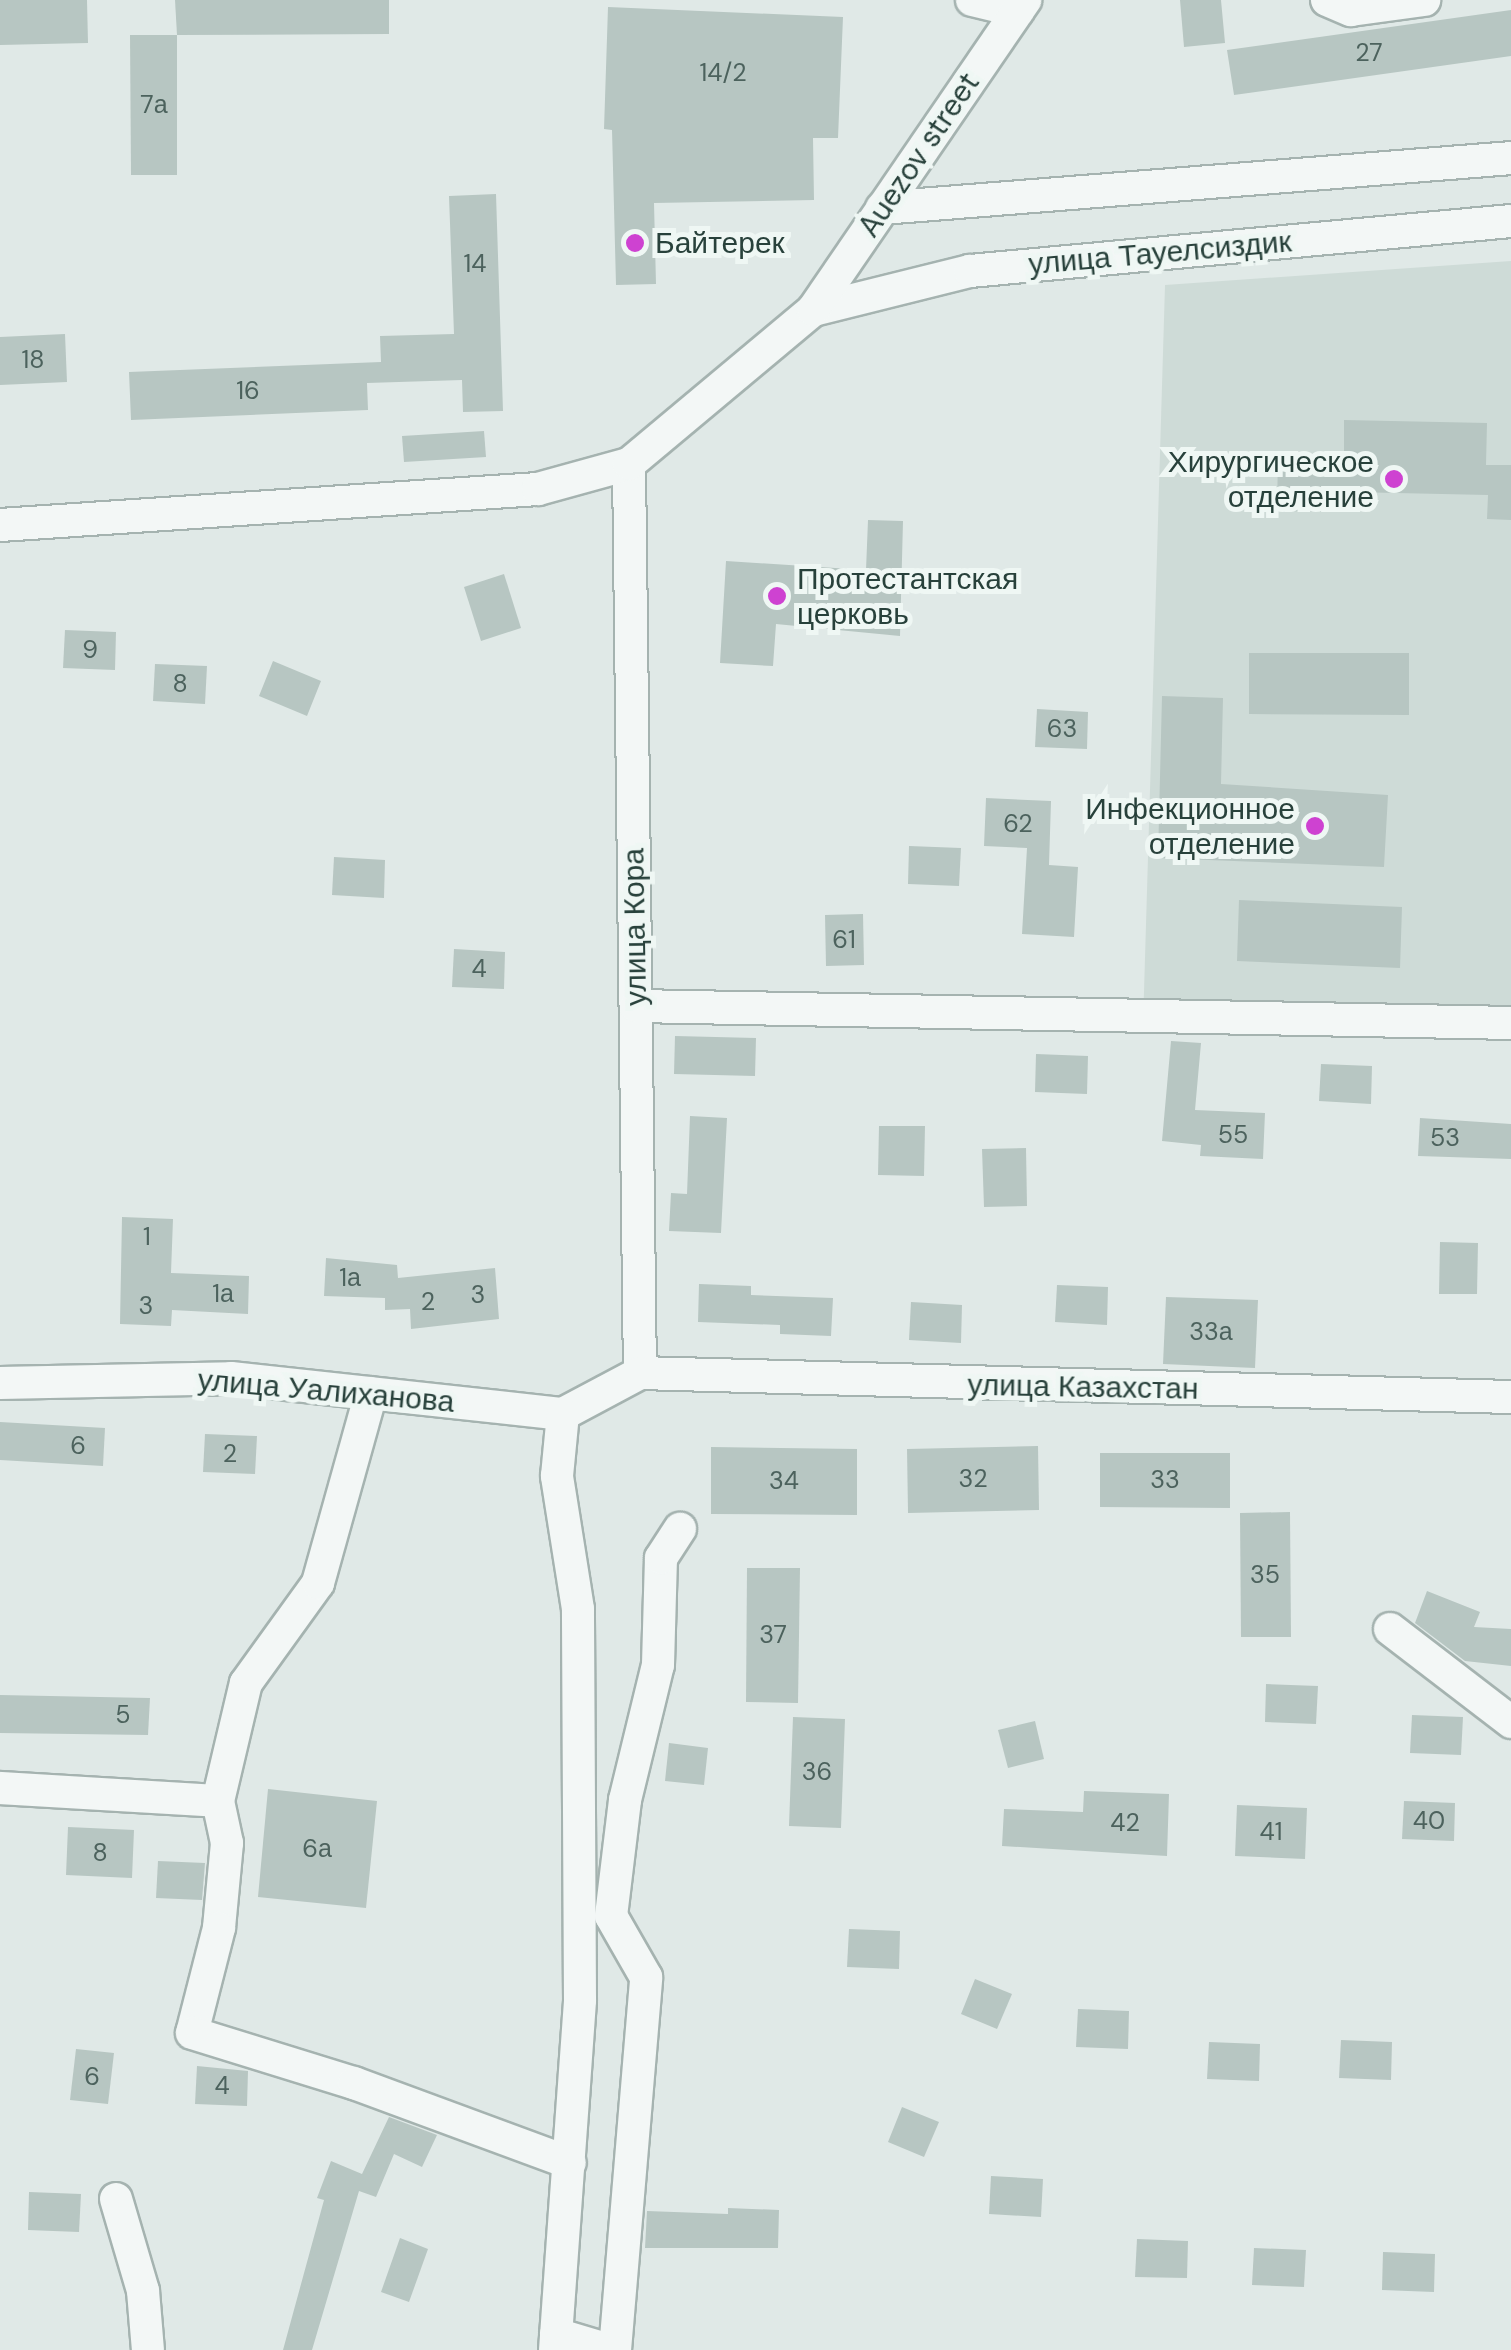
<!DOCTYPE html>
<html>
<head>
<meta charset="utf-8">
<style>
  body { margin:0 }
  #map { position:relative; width:1511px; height:2350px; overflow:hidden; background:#e0e9e7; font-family:"DM Sans",sans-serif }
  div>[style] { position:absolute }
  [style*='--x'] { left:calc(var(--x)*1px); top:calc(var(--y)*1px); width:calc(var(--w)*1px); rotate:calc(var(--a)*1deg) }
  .built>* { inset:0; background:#cedbd7 }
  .building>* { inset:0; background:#b7c6c2 }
  .roads { filter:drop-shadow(2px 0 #a5b3b0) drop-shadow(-2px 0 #a5b3b0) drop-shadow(0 2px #a5b3b0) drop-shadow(0 -2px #a5b3b0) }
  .minor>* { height:32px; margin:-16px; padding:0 16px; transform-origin:16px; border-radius:16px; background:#f3f7f6 }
  .dots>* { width:28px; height:28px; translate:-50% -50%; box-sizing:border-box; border:5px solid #eff7f4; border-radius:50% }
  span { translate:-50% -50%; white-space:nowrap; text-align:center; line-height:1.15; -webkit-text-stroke:10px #eff7f4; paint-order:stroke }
  .number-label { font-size:25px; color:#4c625d }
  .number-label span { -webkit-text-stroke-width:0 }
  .street-label { font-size:30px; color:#28413b }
  .poi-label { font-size:30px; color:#28413b }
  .left { translate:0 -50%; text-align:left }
  .right { translate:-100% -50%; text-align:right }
</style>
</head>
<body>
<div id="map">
  <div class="built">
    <i style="clip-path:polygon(1511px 261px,1511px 1027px,1143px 1025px,1165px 285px)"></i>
  </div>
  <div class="building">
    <i style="clip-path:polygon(0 0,87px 0,88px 43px,0 45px)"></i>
    <i style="clip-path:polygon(175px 0,389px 0,389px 34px,177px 35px)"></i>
    <i style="clip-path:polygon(1180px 0,1221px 0,1225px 43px,1184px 47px)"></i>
    <i style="clip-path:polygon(608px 7px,843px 17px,838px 138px,813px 138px,814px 200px,654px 203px,656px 284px,616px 285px,612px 130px,604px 129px)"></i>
    <i style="clip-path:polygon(1511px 10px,1511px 56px,1234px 95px,1227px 50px)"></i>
    <i style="clip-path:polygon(130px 35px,177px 35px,177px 175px,131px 175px)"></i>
    <i style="clip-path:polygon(496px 194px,503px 411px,463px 412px,462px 380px,367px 383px,368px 410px,131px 420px,129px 372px,381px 362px,380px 336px,454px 334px,449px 196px)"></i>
    <i style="clip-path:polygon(65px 334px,67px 382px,0 385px,0 337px)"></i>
    <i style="clip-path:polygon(1344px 420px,1487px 423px,1486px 465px,1511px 465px,1511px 520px,1487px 519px,1488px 495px,1350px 492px,1350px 512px,1277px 511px,1278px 455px,1344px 456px)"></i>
    <i style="clip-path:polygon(484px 431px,486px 457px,404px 462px,402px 436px)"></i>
    <i style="clip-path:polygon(868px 520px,903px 521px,900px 636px,776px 624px,773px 666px,720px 663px,726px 561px,866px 570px)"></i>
    <i style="clip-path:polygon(504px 574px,521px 628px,481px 641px,464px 587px)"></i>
    <i style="clip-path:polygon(65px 630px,116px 632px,115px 670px,63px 668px)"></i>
    <i style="clip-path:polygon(1249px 653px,1409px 653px,1409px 715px,1249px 714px)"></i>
    <i style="clip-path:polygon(273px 661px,321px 681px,307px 716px,259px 696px)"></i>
    <i style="clip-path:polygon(155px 664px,207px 666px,205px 704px,153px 701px)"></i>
    <i style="clip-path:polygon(1162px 696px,1223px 698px,1221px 784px,1388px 795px,1384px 867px,1158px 858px)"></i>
    <i style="clip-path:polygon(1037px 709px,1088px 712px,1087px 749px,1035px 747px)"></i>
    <i style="clip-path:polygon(986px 798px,1051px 801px,1049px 865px,1078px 867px,1074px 937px,1022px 934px,1027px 848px,984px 846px)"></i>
    <i style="clip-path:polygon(909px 846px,961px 848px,959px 886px,908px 884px)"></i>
    <i style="clip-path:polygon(334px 857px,385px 860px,384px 898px,332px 895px)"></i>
    <i style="clip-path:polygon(1239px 900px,1402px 907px,1400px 968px,1237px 961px)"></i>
    <i style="clip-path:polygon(863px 914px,864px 965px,826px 966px,825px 915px)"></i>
    <i style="clip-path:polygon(454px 949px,505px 952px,504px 989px,452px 987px)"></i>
    <i style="clip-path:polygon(675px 1036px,756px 1038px,755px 1076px,674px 1074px)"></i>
    <i style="clip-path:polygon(1171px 1041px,1201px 1043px,1195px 1110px,1265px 1113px,1263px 1159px,1200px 1156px,1201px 1145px,1162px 1141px)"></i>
    <i style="clip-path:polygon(1036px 1054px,1088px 1056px,1087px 1094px,1035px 1092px)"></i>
    <i style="clip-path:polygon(1321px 1064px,1372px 1066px,1371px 1104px,1319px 1101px)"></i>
    <i style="clip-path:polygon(690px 1116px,727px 1118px,721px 1233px,669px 1231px,671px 1193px,687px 1194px)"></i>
    <i style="clip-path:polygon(1420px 1118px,1511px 1124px,1511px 1159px,1418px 1156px)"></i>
    <i style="clip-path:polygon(879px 1126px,925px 1126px,924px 1176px,878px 1175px)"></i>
    <i style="clip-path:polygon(1026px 1148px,1027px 1206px,984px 1207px,982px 1149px)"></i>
    <i style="clip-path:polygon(122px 1217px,173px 1219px,171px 1273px,249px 1276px,248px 1314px,172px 1310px,171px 1326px,120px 1324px)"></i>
    <i style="clip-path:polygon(1440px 1242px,1478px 1243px,1477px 1294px,1439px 1294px)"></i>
    <i style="clip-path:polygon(326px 1258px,397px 1265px,398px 1278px,495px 1268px,499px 1319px,411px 1329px,410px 1309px,385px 1310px,385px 1298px,324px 1296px)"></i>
    <i style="clip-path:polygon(699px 1284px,751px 1286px,751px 1295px,833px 1298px,831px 1336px,780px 1334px,780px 1325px,698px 1322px)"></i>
    <i style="clip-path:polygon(1057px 1285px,1108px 1287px,1107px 1325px,1055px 1322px)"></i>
    <i style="clip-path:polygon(1166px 1297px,1258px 1300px,1255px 1368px,1163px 1364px)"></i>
    <i style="clip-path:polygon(911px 1302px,962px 1305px,961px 1343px,909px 1340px)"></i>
    <i style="clip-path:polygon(0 1422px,105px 1428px,103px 1466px,0 1460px)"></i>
    <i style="clip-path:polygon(205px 1434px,257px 1436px,255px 1474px,203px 1472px)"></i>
    <i style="clip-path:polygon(1038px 1446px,1039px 1510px,908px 1513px,907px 1449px)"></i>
    <i style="clip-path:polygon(711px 1447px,857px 1449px,857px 1515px,711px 1514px)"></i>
    <i style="clip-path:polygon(1100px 1453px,1230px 1453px,1230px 1508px,1100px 1507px)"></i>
    <i style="clip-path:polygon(1290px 1512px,1291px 1637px,1241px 1637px,1240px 1513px)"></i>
    <i style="clip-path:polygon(747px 1568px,800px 1568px,798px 1703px,746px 1702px)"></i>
    <i style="clip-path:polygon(1427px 1591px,1480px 1612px,1474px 1627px,1511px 1629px,1511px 1666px,1465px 1661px,1415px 1623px)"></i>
    <i style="clip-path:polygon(1266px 1684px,1318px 1686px,1316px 1724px,1265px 1722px)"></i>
    <i style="clip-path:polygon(0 1695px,150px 1698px,148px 1735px,0 1733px)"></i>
    <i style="clip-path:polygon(1412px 1715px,1463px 1717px,1461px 1755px,1410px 1753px)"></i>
    <i style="clip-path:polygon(793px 1717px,845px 1719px,841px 1828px,789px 1826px)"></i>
    <i style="clip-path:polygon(1035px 1721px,1044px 1759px,1008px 1768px,998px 1730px)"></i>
    <i style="clip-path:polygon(669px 1743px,708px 1748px,704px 1785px,665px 1781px)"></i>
    <i style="clip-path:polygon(268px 1789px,377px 1801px,366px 1908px,258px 1897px)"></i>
    <i style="clip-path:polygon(1084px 1791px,1169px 1794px,1167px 1856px,1002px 1846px,1004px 1809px,1083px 1812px)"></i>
    <i style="clip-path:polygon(1404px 1801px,1455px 1803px,1454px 1841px,1402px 1839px)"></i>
    <i style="clip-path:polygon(1237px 1805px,1307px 1808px,1305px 1859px,1235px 1856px)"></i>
    <i style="clip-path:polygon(68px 1827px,134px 1830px,132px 1878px,66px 1875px)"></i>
    <i style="clip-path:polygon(158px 1861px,205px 1863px,202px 1900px,156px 1898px)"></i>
    <i style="clip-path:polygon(849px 1929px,900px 1931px,899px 1969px,847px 1967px)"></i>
    <i style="clip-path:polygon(975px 1979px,1012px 1994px,997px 2029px,961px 2014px)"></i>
    <i style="clip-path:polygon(1078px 2009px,1129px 2011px,1128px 2049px,1076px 2047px)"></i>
    <i style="clip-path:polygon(1341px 2040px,1392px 2042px,1391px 2080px,1339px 2078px)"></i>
    <i style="clip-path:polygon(1209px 2042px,1260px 2044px,1259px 2081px,1207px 2079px)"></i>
    <i style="clip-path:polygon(76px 2049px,114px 2053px,108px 2104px,70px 2100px)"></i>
    <i style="clip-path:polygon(197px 2066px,248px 2071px,247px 2106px,195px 2104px)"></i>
    <i style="clip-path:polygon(902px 2107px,939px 2122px,924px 2157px,888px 2142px)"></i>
    <i style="clip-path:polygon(389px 2117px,437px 2135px,422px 2167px,394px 2154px,376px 2197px,359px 2191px,312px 2350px,283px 2350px,324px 2200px,317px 2198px,331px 2161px,362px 2174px)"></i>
    <i style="clip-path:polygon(991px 2176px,1043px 2179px,1041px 2217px,989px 2214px)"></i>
    <i style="clip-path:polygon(29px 2192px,81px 2194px,79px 2232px,28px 2230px)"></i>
    <i style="clip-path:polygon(728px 2208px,779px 2210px,778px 2248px,645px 2248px,647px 2211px,728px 2214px)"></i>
    <i style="clip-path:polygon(400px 2238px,428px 2249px,409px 2302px,381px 2292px)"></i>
    <i style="clip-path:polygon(1137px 2239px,1188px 2241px,1187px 2278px,1135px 2277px)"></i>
    <i style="clip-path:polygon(1254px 2248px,1306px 2250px,1304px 2287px,1252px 2285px)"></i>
    <i style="clip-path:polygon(1383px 2252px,1435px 2254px,1434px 2292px,1382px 2290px)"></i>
  </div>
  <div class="roads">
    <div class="minor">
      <i style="--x:972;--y:0;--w:47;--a:13.4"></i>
      <i style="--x:1327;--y:0;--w:26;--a:23"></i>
      <i style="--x:1351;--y:10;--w:74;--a:-7.8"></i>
      <i style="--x:882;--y:208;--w:631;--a:-4.54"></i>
      <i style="--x:813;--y:310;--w:162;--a:-14"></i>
      <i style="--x:970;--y:271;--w:543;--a:-5.28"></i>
      <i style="--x:629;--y:464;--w:909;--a:89.31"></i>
      <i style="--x:640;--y:1373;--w:871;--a:1.58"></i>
      <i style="--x:0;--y:525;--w:539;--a:-3.83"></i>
      <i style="--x:538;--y:489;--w:94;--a:-15.4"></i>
      <i style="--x:629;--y:464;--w:240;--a:-39.9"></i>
      <i style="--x:813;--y:310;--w:376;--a:-55.6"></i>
      <i style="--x:636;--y:1006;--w:875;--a:1.11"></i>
      <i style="--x:0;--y:1383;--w:231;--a:-1.2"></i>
      <i style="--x:231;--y:1378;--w:334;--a:6.2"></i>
      <i style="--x:563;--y:1414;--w:87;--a:-28"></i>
      <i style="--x:1390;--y:1629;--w:153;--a:37.5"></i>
      <i style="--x:0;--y:1788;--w:218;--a:3.4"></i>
      <i style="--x:218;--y:1801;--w:121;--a:-76.7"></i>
      <i style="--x:246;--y:1683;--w:123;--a:-54.2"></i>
      <i style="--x:318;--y:1583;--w:197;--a:-74.4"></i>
      <i style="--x:218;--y:1801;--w:43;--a:77.9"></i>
      <i style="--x:227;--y:1843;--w:85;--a:95.4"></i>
      <i style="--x:219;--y:1928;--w:108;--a:104.4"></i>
      <i style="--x:192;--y:2033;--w:170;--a:17.2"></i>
      <i style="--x:354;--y:2083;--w:230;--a:20.3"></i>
      <i style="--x:116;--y:2199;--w:96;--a:73.6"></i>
      <i style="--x:143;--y:2291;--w:59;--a:85.2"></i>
      <i style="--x:556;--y:2334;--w:55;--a:16.8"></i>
      <i style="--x:555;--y:2350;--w:351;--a:-85.9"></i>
      <i style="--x:580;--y:2000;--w:391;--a:-90.3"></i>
      <i style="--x:578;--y:1609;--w:135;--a:-99"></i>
      <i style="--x:557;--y:1476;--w:62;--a:-84.5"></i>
      <i style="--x:615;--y:2350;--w:374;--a:-85.2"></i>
      <i style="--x:646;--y:1977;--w:70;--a:-119.8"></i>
      <i style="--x:611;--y:1916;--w:117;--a:-83.1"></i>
      <i style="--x:625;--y:1800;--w:139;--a:-76.3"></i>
      <i style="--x:658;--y:1665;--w:107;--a:-88.4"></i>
      <i style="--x:661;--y:1558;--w:35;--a:-57"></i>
    </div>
  </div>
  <div class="dots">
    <i style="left:635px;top:243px;background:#ce42d1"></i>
    <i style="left:1394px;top:479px;background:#ce42d1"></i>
    <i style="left:777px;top:596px;background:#ce42d1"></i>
    <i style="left:1315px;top:826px;background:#ce42d1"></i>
  </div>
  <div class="number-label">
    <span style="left:1369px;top:53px">27</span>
    <span style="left:723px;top:73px">14/2</span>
    <span style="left:154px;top:105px">7а</span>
    <span style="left:475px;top:264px">14</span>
    <span style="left:33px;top:360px">18</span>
    <span style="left:248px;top:391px">16</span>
    <span style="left:90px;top:650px">9</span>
    <span style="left:180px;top:684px">8</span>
    <span style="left:1062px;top:729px">63</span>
    <span style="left:1018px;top:824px">62</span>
    <span style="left:844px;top:940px">61</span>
    <span style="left:479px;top:969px">4</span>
    <span style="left:1233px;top:1135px">55</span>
    <span style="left:1445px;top:1138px">53</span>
    <span style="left:147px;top:1237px">1</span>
    <span style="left:350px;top:1278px">1а</span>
    <span style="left:223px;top:1294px">1а</span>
    <span style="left:478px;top:1295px">3</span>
    <span style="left:428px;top:1302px">2</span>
    <span style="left:146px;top:1306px">3</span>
    <span style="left:1211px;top:1332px">33а</span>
    <span style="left:78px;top:1446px">6</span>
    <span style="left:230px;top:1454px">2</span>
    <span style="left:973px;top:1479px">32</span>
    <span style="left:1165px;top:1480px">33</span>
    <span style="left:784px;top:1481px">34</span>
    <span style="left:1265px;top:1575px">35</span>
    <span style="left:773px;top:1635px">37</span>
    <span style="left:123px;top:1715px">5</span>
    <span style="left:817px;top:1772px">36</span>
    <span style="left:1429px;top:1821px">40</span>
    <span style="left:1125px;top:1823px">42</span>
    <span style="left:1271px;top:1832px">41</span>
    <span style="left:317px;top:1849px">6а</span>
    <span style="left:100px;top:1853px">8</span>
    <span style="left:92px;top:2077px">6</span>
    <span style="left:222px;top:2086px">4</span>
  </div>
  <div class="street-label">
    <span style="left:919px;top:155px;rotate:-56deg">Auezov street</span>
    <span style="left:1160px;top:253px;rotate:-5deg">улица Тауелсиздик</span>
    <span style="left:635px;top:927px;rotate:-91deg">улица Кора</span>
    <span style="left:1083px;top:1387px;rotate:1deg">улица Казахстан</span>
    <span style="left:326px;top:1391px;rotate:5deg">улица Уалиханова</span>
  </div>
  <div class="poi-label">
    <span class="left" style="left:655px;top:243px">Байтерек</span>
    <span class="right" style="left:1374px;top:479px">Хирургическое<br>отделение</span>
    <span class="left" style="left:797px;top:596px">Протестантская<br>церковь</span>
    <span class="right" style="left:1295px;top:826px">Инфекционное<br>отделение</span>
  </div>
</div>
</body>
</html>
